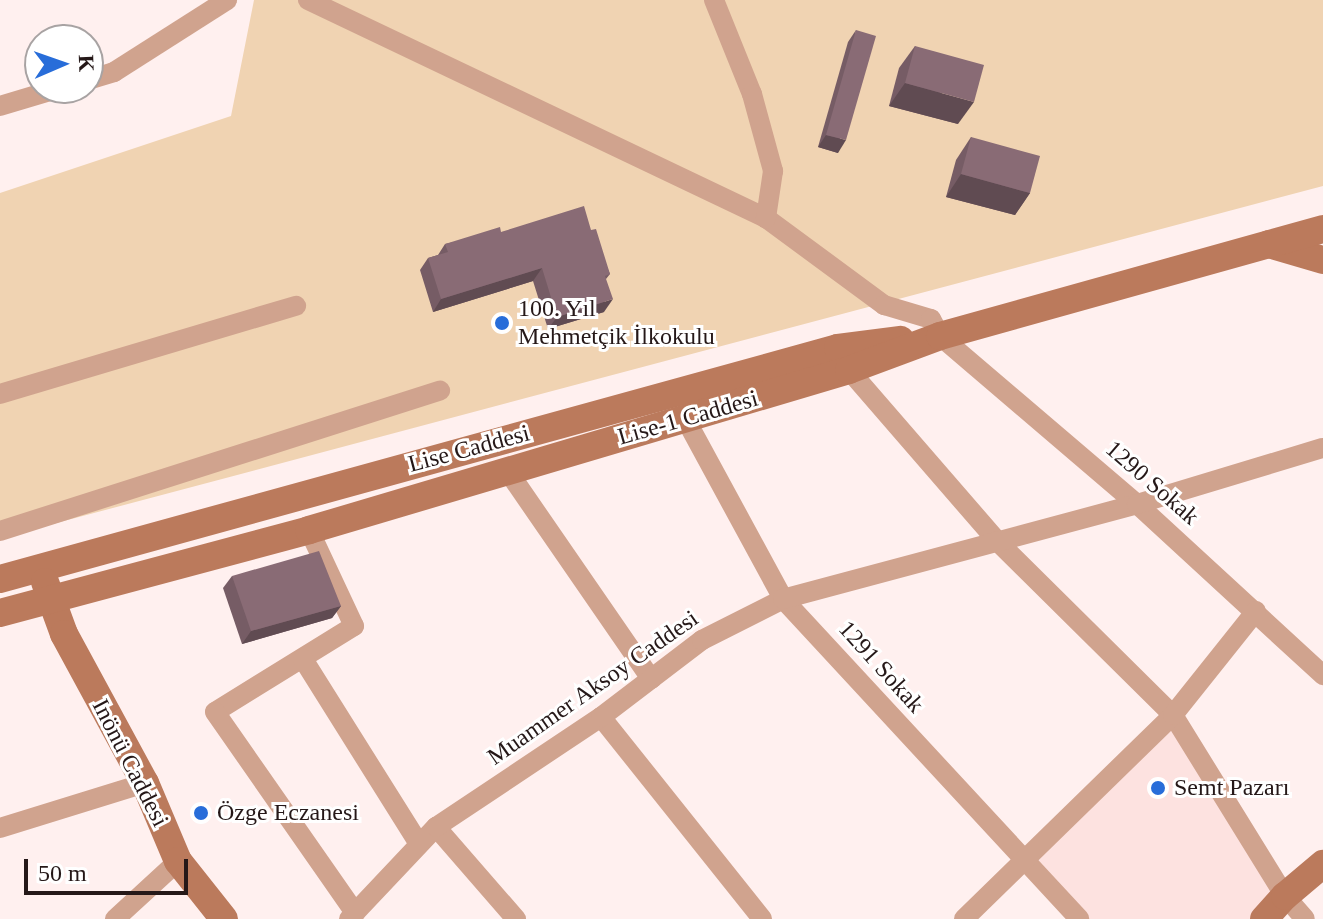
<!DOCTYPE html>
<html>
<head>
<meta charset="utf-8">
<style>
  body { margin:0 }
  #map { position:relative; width:1323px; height:919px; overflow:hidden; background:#fff0ef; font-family:Georgia,serif }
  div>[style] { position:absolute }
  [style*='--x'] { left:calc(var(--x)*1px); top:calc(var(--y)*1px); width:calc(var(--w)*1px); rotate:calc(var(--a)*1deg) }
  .built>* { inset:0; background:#fde2e0 }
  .green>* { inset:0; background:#f0d3b2 }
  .street>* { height:20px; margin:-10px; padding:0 10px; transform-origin:10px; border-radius:10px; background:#d0a38e }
  .secondary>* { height:28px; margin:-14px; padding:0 14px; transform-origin:14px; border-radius:14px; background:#bb7a5c }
  .wall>* { inset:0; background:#765c65 }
  .shaded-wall>* { inset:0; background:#604b52 }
  .building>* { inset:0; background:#896b75 }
  .dots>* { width:22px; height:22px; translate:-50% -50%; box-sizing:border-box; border:4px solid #fff; border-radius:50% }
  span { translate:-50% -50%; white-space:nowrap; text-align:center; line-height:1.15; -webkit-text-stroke:6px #fff; paint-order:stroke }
  .poi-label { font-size:24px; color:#251818 }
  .left { translate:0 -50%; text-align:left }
  .street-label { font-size:24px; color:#251818 }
  .north { position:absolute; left:24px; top:24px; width:80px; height:80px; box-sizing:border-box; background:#fff; border:2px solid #a8a3a3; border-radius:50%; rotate:88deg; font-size:22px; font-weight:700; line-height:32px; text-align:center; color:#251818 }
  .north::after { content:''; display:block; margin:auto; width:28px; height:36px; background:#286dd9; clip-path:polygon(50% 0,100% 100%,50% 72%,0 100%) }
  .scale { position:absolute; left:24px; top:859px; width:164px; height:36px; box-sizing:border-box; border:4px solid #251818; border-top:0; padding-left:10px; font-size:24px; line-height:28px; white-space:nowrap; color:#251818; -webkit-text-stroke:6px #fff; paint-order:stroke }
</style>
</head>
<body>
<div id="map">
  <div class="built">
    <i style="clip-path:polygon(1173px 715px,1285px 896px,1264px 919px,1079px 919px,1023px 861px)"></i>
  </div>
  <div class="green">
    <i style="clip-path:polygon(254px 0,1323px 0,1323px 186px,0 538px,0 193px,231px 116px)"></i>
  </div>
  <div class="street">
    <i style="--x:308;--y:0;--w:507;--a:25.45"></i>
    <i style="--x:766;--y:218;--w:147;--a:36.4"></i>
    <i style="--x:884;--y:305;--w:49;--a:16.6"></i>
    <i style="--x:931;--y:319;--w:19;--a:62"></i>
    <i style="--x:940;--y:336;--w:259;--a:40.5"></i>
    <i style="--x:1137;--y:504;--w:253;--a:42.6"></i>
    <i style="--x:714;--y:0;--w:101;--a:68"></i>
    <i style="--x:752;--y:94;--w:80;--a:74.7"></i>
    <i style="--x:773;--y:171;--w:48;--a:98.5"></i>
    <i style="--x:88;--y:80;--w:27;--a:-17"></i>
    <i style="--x:114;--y:72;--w:134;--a:-32.5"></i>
    <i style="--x:0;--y:106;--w:63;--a:-16.7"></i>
    <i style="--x:849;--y:370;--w:226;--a:49.1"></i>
    <i style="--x:997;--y:541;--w:247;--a:44.7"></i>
    <i style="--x:1173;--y:715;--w:213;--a:58.3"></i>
    <i style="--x:1285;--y:896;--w:30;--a:49"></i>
    <i style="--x:0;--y:394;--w:309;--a:-16.6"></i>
    <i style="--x:686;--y:420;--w:204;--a:61.5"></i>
    <i style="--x:783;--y:599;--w:436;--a:47.2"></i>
    <i style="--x:507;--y:470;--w:254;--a:55.4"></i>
    <i style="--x:309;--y:530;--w:106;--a:64.9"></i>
    <i style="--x:354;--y:626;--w:163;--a:148.3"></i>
    <i style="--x:215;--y:712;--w:245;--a:55.1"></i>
    <i style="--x:0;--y:531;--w:462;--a:-17.7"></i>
    <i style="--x:303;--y:659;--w:218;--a:57.9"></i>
    <i style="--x:601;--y:717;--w:258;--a:51.4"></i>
    <i style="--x:436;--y:827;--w:122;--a:49"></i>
    <i style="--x:0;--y:828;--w:152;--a:-17.2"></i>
    <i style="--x:115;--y:919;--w:86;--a:-42.6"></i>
    <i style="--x:349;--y:919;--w:127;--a:-46.6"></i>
    <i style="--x:436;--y:827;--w:198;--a:-33.7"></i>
    <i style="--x:601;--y:717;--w:127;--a:-37.3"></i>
    <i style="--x:702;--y:640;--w:91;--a:-26.8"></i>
    <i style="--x:783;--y:599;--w:367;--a:-15"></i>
    <i style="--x:1137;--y:504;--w:194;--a:-16.8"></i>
    <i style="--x:964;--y:919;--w:292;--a:-44.3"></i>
    <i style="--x:1173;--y:715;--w:133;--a:-51.4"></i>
  </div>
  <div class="secondary">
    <i style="--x:1269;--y:244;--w:56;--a:16.5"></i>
    <i style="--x:0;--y:579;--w:869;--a:-15.41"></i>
    <i style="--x:838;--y:348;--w:63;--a:-7.4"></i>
    <i style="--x:45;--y:582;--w:55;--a:69.9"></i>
    <i style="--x:64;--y:634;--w:170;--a:61.5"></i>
    <i style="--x:145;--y:783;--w:85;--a:67.1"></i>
    <i style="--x:178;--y:861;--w:74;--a:51.6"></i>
    <i style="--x:0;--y:613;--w:320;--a:-15"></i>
    <i style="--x:309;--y:530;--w:563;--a:-16.5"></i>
    <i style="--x:849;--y:370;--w:97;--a:-20.5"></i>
    <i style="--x:940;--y:336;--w:398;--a:-15.6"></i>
    <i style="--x:1264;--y:919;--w:31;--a:-48"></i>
    <i style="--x:1285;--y:896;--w:50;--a:-40.1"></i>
  </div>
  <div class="wall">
    <i style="clip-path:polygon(856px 30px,838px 153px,818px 147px,848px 42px)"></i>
    <i style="clip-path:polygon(915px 46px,958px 124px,889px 106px,899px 68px)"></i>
    <i style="clip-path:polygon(971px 137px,1030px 193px,1015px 215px,946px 197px,956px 160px)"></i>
    <i style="clip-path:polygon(591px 230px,610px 274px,606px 279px,604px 312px,548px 329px,533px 281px,433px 312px,420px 270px,428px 258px,438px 255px,445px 244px,501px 232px)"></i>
    <i style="clip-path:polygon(232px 576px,341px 606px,332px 618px,242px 644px,223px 588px)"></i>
  </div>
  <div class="shaded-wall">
    <i style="clip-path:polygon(905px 83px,974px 102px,958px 124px,889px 106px)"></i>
    <i style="clip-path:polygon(826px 135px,846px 140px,838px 153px,818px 147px)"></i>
    <i style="clip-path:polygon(961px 174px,1030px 193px,1015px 215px,946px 197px)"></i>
    <i style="clip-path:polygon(542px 268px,533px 281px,433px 312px,441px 299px)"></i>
    <i style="clip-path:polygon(613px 299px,604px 312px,548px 329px,557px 317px)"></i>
    <i style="clip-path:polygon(341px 606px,332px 618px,242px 644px,251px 631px)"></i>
  </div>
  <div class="building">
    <i style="clip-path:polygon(856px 30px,876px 36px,846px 140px,826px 135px)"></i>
    <i style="clip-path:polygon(915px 46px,984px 65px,974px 102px,905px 83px)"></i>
    <i style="clip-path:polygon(971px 137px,1040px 156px,1030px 193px,961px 174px)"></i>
    <i style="clip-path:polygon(584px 206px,591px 230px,596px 229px,610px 274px,605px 276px,613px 299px,557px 317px,542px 268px,441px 299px,428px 258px,448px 252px,445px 244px,500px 227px,501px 232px)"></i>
    <i style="clip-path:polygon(319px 551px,341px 606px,251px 631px,232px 576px)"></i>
  </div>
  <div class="dots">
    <i style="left:502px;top:323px;background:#286dd9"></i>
    <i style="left:1158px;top:788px;background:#286dd9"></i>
    <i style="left:201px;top:813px;background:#286dd9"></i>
  </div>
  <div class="poi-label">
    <span class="left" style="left:518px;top:323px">100. Yıl<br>Mehmetçik İlkokulu</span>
    <span class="left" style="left:1174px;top:788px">Semt Pazarı</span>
    <span class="left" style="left:217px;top:813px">Özge Eczanesi</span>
  </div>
  <div class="street-label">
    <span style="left:688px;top:418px;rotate:-16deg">Lise-1 Caddesi</span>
    <span style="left:469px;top:449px;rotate:-15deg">Lise Caddesi</span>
    <span style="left:1152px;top:483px;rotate:41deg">1290 Sokak</span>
    <span style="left:881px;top:667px;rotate:48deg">1291 Sokak</span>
    <span style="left:593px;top:688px;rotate:-35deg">Muammer Aksoy Caddesi</span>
    <span style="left:130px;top:763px;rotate:63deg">Inönü Caddesi</span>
  </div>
  <div class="north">K</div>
  <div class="scale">50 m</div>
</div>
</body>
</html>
